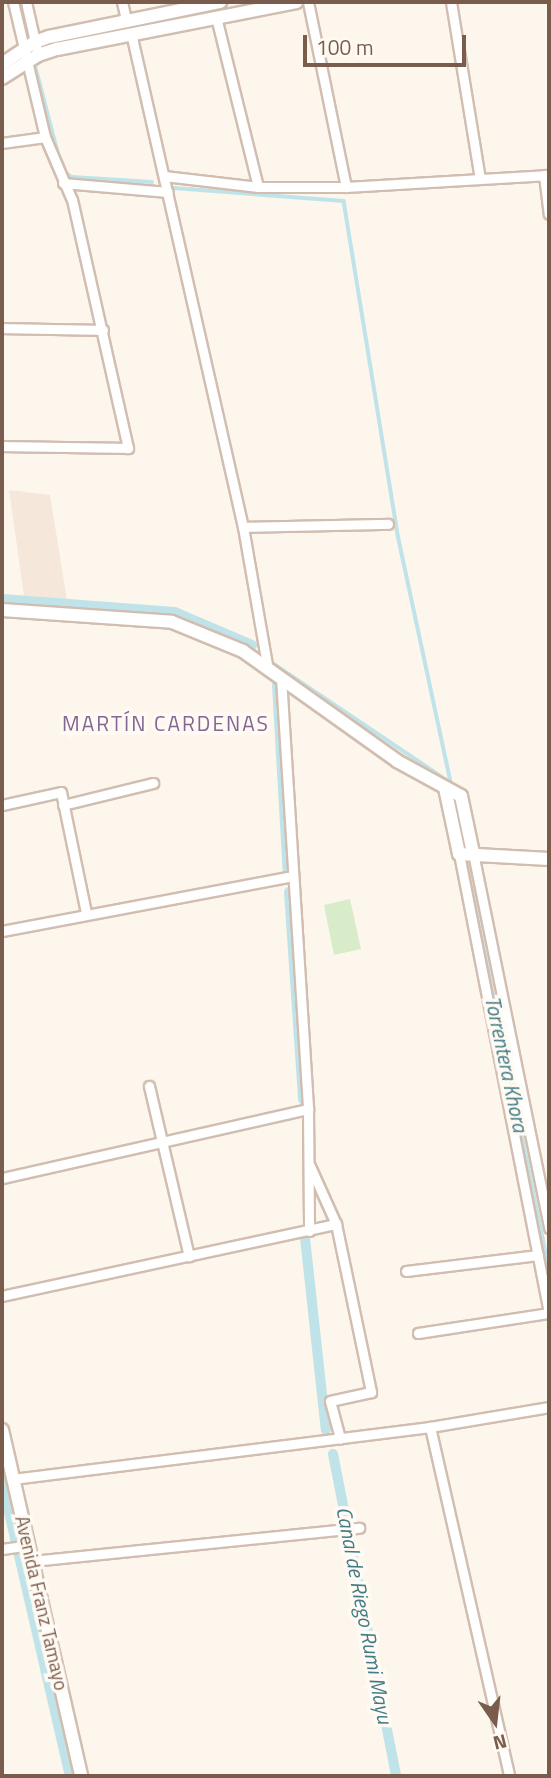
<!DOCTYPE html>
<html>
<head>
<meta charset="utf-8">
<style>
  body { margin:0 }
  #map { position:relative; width:551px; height:1778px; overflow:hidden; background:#fdf6ec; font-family:"Titillium Web",sans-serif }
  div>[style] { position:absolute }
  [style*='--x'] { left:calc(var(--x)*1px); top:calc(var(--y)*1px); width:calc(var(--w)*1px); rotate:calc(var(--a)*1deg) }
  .residential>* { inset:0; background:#f5e8da }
  .green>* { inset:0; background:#d8ecc9 }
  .stream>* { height:3.5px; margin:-1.75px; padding:0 1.75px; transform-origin:1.75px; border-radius:1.75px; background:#bfe3e8 }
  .canal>* { height:10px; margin:-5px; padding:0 5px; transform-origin:5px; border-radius:5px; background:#bfe3e8 }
  .roads { filter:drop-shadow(2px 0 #d1beb0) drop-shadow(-2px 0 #d1beb0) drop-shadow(0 2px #d1beb0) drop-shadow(0 -2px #d1beb0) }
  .street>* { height:9px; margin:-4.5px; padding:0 4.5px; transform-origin:4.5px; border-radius:4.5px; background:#fff }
  .secondary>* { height:12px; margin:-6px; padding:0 6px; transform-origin:6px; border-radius:6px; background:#fff }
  span { translate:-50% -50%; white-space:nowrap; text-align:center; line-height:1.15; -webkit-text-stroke:7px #fffaf3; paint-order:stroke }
  .street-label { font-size:19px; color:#7a5c4d }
  .neighbourhood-label { font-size:21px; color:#846695; letter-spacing:2px }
  .water-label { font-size:21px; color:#437c86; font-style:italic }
  .frame { position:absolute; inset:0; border:4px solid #7a5c4d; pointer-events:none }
  .north { position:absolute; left:460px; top:1687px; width:70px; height:70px; -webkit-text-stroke:5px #fffaf3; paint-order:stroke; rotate:166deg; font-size:19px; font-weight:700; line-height:28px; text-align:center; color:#7a5c4d }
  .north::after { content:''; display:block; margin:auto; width:24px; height:32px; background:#7a5c4d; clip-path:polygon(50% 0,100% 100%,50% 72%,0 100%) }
  .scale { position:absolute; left:303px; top:35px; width:163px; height:32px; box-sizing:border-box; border:4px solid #7a5c4d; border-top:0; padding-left:9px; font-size:21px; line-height:24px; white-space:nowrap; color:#7a5c4d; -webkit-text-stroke:5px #fffaf3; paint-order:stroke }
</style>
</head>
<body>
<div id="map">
  <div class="residential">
    <i style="clip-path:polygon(9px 490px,50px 495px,67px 600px,24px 596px)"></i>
  </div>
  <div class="green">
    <i style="clip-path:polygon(350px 899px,361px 949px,334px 955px,324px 905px)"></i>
  </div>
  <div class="stream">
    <i style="--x:20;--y:2;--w:37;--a:77"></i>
    <i style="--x:35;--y:64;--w:103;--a:75.4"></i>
    <i style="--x:63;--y:171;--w:11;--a:34"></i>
    <i style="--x:72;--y:177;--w:80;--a:3.6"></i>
    <i style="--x:174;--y:188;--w:170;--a:4.4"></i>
    <i style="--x:344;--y:201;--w:338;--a:80.8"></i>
    <i style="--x:398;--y:535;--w:254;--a:77.9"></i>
    <i style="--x:274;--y:664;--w:213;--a:33.9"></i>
    <i style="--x:466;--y:860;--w:415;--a:78.5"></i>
  </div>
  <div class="canal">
    <i style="--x:2;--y:599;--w:173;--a:4.3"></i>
    <i style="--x:175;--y:612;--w:84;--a:23.2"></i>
    <i style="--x:277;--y:685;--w:189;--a:86.7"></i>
    <i style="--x:289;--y:892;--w:208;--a:86.1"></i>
    <i style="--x:305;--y:1238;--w:193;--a:83.8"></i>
    <i style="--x:333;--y:1454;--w:328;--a:78.9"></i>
    <i style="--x:2;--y:1482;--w:302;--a:77"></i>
  </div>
  <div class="roads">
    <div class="street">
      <i style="--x:26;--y:2;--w:54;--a:77.2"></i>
      <i style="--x:122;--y:2;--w:17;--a:77"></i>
      <i style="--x:308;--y:2;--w:189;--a:78.4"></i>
      <i style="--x:451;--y:2;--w:179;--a:80.7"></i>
      <i style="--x:216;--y:17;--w:175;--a:76.1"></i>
      <i style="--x:131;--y:33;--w:507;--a:77.23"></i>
      <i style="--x:243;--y:527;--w:145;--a:80.1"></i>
      <i style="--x:2;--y:143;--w:43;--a:-7.9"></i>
      <i style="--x:544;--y:175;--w:39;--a:83"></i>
      <i style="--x:164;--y:176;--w:95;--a:6.7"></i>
      <i style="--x:258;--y:187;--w:88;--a:0"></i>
      <i style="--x:346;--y:187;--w:203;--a:-3.4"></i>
      <i style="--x:63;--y:183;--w:105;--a:4.9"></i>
      <i style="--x:2;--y:328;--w:101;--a:1.1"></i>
      <i style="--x:2;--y:446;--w:126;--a:0.9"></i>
      <i style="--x:128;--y:448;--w:254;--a:-102.7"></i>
      <i style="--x:72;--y:200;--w:69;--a:-113.2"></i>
      <i style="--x:45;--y:137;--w:139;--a:-103.3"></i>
      <i style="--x:243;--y:527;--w:145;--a:-1.2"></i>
      <i style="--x:281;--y:678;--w:432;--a:86.4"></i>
      <i style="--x:308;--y:1109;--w:122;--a:89.5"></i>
      <i style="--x:2;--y:805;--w:60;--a:-12.4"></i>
      <i style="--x:61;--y:792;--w:124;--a:78.3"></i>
      <i style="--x:63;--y:805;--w:93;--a:-13.7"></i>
      <i style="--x:473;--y:853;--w:383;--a:78.5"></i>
      <i style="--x:459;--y:854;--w:468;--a:78.9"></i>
      <i style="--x:2;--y:931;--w:296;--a:-10.7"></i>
      <i style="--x:149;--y:1086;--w:175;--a:76.8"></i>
      <i style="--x:310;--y:1166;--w:64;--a:65.9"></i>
      <i style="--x:336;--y:1224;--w:172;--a:78.2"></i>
      <i style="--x:371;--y:1392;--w:42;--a:167.6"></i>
      <i style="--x:330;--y:1401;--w:39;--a:75"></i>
      <i style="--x:2;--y:1178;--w:314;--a:-12.7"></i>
      <i style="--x:406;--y:1271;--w:133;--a:-6.9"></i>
      <i style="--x:2;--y:1296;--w:342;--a:-12.2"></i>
      <i style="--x:418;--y:1333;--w:133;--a:-8.7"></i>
      <i style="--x:430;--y:1427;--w:358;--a:77.2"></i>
      <i style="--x:13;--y:1479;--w:420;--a:-7.1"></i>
      <i style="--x:430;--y:1427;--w:121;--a:-9.5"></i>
      <i style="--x:2;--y:1549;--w:27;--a:-8"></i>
      <i style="--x:32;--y:1561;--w:329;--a:-5.8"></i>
    </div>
    <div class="secondary">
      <i style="--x:2;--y:64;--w:40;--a:-34"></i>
      <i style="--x:35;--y:42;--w:15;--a:-20"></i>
      <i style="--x:49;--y:37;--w:175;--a:-11.6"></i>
      <i style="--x:2;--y:78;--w:43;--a:-32.6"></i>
      <i style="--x:38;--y:55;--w:20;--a:-18"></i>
      <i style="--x:57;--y:49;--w:244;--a:-11.1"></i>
      <i style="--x:2;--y:610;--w:170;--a:4"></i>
      <i style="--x:172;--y:622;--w:77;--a:22.2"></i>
      <i style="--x:243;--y:651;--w:189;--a:35.5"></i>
      <i style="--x:397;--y:761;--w:73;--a:28.7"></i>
      <i style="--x:461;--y:796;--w:58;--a:78.1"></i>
      <i style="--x:445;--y:788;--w:67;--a:78"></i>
      <i style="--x:459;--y:854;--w:90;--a:3.2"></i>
      <i style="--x:2;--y:1430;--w:355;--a:77.1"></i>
    </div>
  </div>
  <div class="street-label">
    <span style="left:42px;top:1603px;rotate:77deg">Avenida Franz Tamayo</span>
  </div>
  <div class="neighbourhood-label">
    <span style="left:166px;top:723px">MARTÍN CARDENAS</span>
  </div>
  <div class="water-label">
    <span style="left:507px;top:1064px;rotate:78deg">Torrentera Khora</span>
    <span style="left:365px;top:1615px;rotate:79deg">Canal de Riego Rumi Mayu</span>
  </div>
  <div class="frame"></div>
  <div class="north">N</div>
  <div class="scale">100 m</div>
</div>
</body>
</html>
